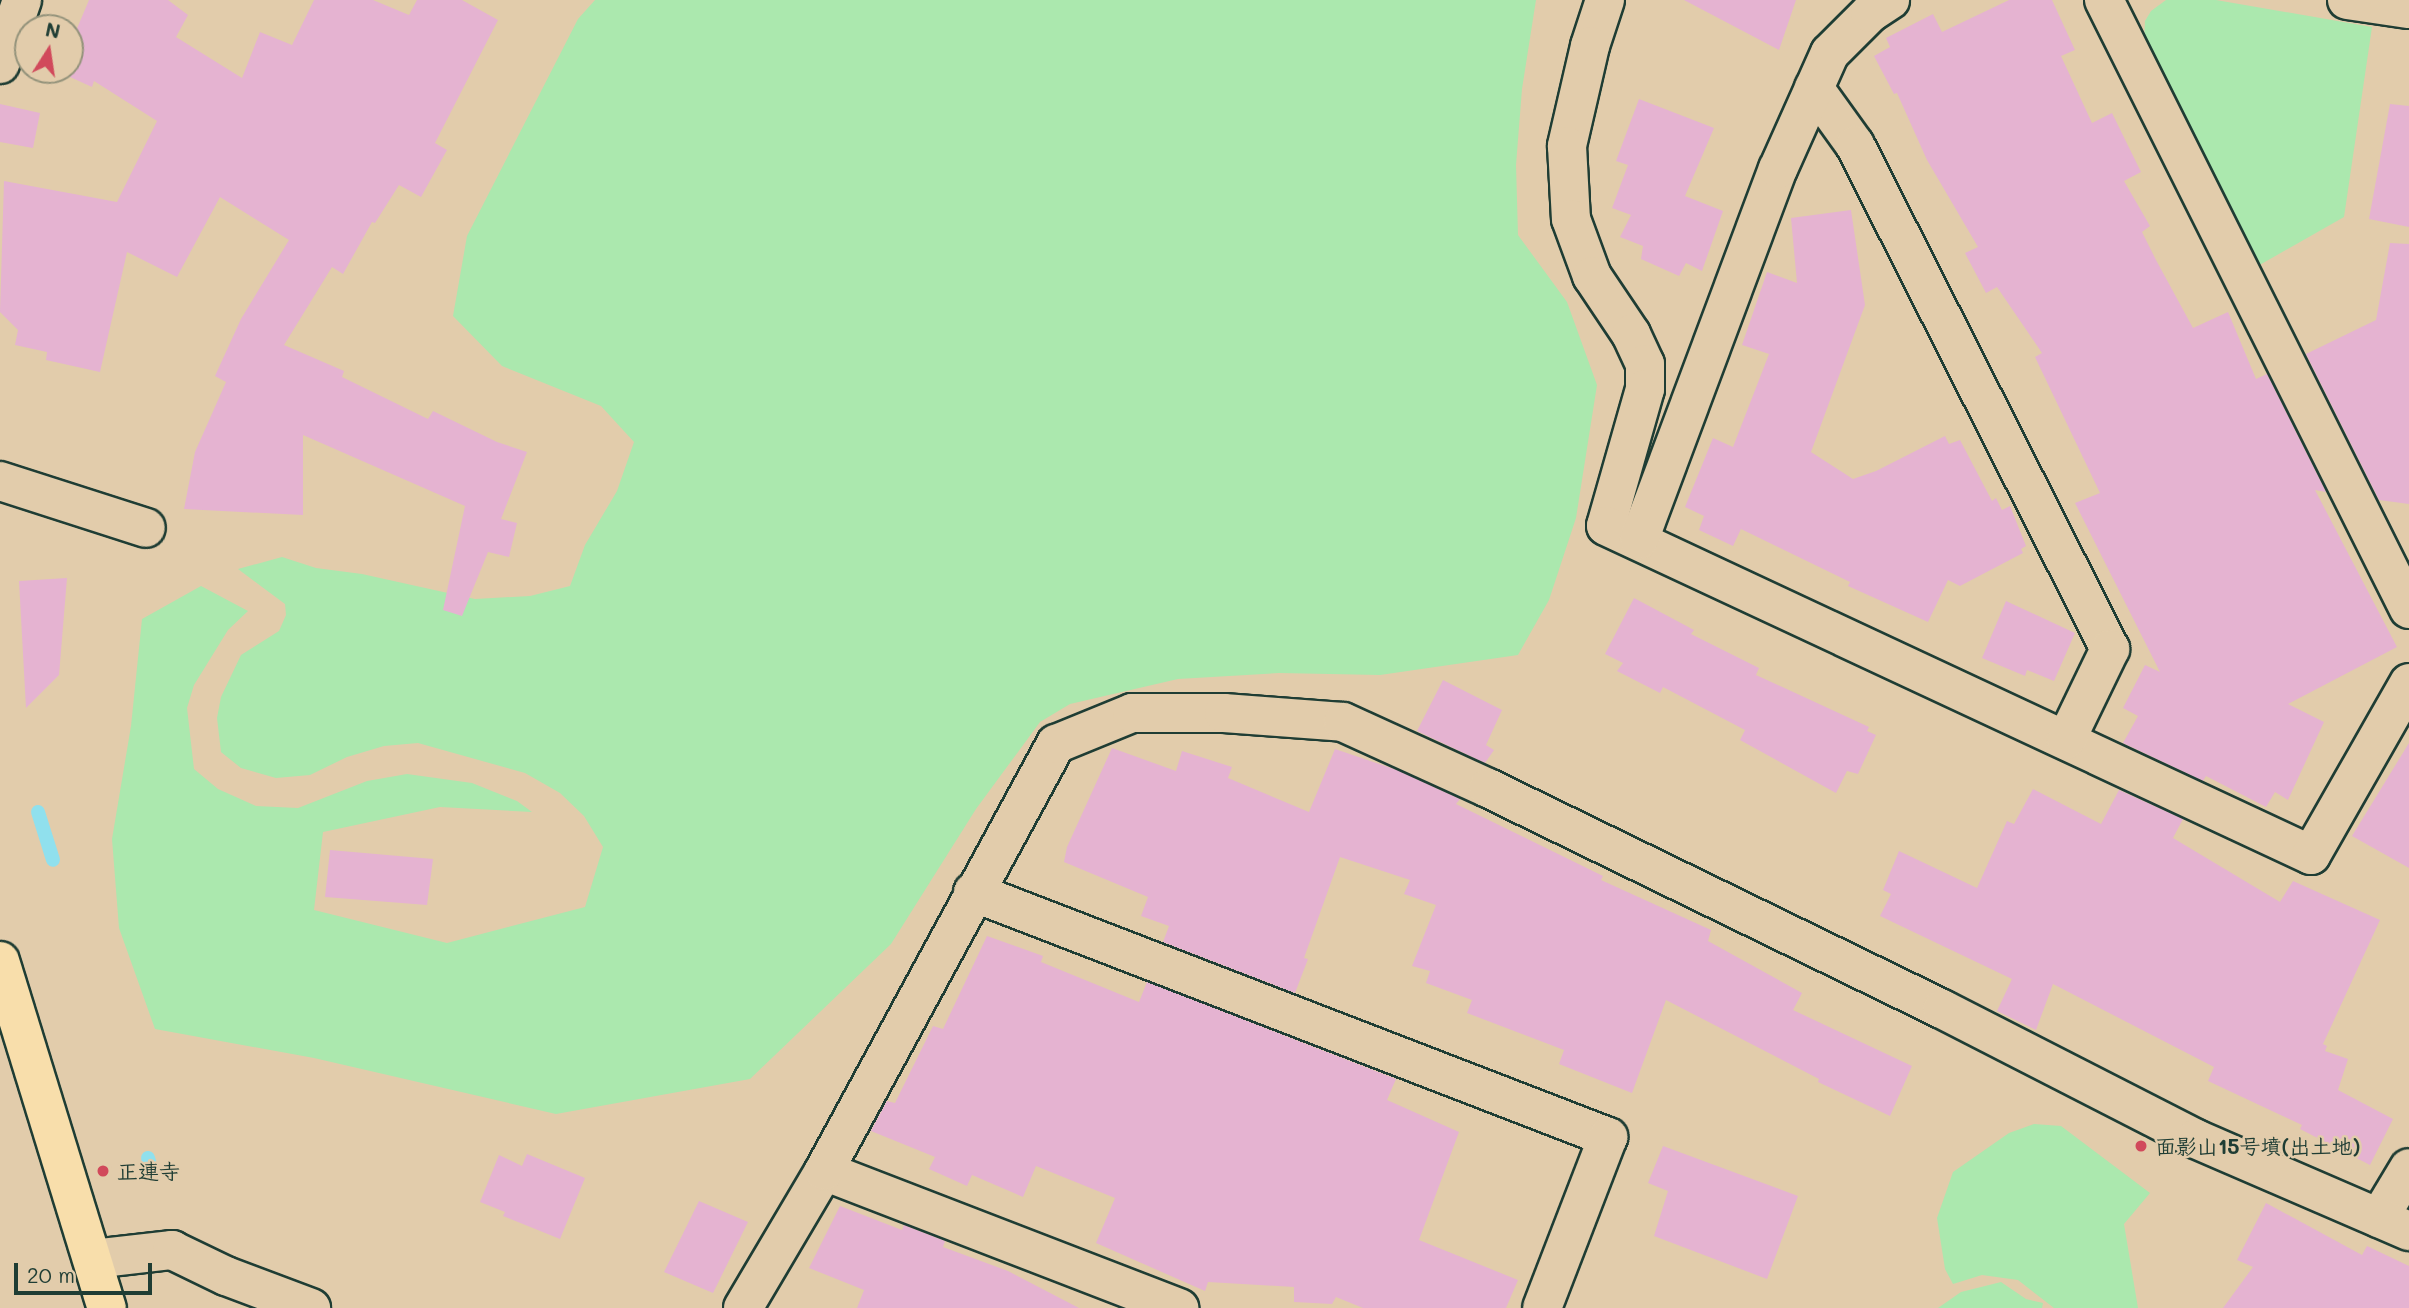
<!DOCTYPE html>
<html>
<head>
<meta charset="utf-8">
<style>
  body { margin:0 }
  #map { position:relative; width:2409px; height:1308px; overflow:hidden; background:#e2ccab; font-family:Mali,"Klee One",sans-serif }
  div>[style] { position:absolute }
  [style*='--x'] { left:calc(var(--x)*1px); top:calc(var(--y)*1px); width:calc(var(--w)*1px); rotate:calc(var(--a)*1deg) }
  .green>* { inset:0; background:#abe8ae }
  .stream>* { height:14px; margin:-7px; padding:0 7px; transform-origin:7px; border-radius:7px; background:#90e0ed }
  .building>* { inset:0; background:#e5b3d1 }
  .roads { filter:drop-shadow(2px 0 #1f3d34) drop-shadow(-2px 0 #1f3d34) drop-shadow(0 2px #1f3d34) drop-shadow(0 -2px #1f3d34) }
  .minor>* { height:38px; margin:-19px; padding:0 19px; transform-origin:19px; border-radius:19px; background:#e2ccab }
  .major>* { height:38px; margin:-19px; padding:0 19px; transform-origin:19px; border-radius:19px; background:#f8deab }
  .dots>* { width:19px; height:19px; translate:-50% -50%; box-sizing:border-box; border:4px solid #e2ccab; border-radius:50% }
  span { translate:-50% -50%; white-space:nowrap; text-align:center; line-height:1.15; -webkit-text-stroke:5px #e2ccab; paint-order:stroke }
  .poi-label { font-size:21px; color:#1f3d34; font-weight:700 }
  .left { translate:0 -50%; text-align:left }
  .north { position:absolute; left:14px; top:14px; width:70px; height:70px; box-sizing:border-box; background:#e2ccab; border:2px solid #94937b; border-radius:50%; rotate:12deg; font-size:19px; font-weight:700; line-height:28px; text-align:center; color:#1f3d34 }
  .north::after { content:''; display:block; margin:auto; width:24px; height:32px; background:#d1495b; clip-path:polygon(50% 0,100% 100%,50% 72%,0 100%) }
  .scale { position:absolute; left:14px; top:1263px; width:138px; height:32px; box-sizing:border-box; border:4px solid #1f3d34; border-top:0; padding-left:9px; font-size:21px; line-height:24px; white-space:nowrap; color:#1f3d34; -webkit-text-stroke:5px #e2ccab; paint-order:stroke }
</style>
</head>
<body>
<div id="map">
  <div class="green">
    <i style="clip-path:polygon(595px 0,1536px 0,1522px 89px,1516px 165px,1518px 235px,1567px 302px,1597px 385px,1576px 518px,1549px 600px,1518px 655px,1380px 675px,1279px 673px,1178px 679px,1070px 704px,1040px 722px,976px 809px,891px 944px,750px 1079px,556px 1114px,314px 1058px,155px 1029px,119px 928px,112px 839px,131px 726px,142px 619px,201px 586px,248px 611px,228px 630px,194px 685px,187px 708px,194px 769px,218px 789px,256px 806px,298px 808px,367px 781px,407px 774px,472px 783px,517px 801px,532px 812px,440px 807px,323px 832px,314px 910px,447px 943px,585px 907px,603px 847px,584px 816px,560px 793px,525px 773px,418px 743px,384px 746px,347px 757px,310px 775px,276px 778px,241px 768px,221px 752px,217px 718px,221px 697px,241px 655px,279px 631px,286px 615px,285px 604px,238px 569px,282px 557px,316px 568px,362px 574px,475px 599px,530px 596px,570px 586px,585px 545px,617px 491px,634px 442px,601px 406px,502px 366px,453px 316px,467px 236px,578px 19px)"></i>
    <i style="clip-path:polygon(2166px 0,2216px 0,2372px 27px,2344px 217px,2256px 267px,2144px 41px,2145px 21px,2151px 11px)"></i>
    <i style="clip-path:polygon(2034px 1124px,2061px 1126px,2150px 1193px,2124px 1224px,2138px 1308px,2054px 1308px,2018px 1280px,1982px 1275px,1953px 1284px,1945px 1269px,1937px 1218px,1953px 1172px,2009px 1133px)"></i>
    <i style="clip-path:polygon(2001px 1282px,2026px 1299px,2043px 1303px,2042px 1308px,1938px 1308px,1961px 1292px)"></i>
  </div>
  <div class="stream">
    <i style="--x:38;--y:812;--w:50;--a:72.6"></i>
    <i style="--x:148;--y:1158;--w:17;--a:73"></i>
  </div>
  <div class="building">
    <i style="clip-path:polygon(89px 0,168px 0,188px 15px,176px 37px,242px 78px,260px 32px,292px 45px,314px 0,373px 0,409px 15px,417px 0,462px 0,498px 20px,435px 143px,447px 150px,421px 197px,399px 185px,375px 223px,372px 222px,343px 274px,332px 267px,284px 345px,344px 371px,342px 377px,428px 419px,433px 411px,497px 442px,527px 452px,501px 519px,517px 523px,509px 557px,488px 552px,462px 616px,443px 610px,465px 506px,303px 435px,303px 515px,184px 509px,195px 452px,226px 382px,215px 376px,241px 319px,289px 240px,220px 197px,177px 277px,127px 252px,100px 372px,46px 360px,47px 352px,15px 345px,18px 330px,0 312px,4px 181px,117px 202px,157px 121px,94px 81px,92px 87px,59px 72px,70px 70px,70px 45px)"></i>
    <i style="clip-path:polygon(1684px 0,1796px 0,1779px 50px)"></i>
    <i style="clip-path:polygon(2009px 0,2052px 0,2075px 50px,2061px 56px,2092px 123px,2112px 113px,2141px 172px,2124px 181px,2150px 226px,2142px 232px,2156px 260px,2193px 328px,2228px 312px,2256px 379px,2267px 374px,2326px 492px,2315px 490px,2397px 647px,2288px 704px,2324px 722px,2288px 800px,2275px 792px,2266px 807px,2206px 776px,2203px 781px,2123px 743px,2138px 716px,2123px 708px,2145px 665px,2160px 672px,2075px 503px,2100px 493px,2035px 357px,2042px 353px,1997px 287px,1986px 293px,1965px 253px,1978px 247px,1927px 160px,1897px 93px,1894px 94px,1874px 56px,1890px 47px,1886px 38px,1933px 14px,1942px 32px)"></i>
    <i style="clip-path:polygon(1639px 99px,1714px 128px,1685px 196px,1723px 211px,1702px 271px,1686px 263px,1679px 276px,1641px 259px,1643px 246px,1620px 237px,1631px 215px,1612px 208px,1628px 165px,1616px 161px)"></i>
    <i style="clip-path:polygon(0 104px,40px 113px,33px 148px,0 142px)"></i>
    <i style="clip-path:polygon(2390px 104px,2409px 106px,2409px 227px,2369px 219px)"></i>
    <i style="clip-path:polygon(1851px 210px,1865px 305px,1811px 452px,1853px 479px,1876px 471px,1945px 436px,1949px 444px,1960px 440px,1992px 501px,1996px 498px,2002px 510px,2010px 506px,2026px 546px,2021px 549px,2023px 553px,1960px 586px,1948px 580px,1928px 622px,1848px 586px,1850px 582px,1741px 529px,1733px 546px,1699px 530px,1704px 516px,1685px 507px,1713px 438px,1733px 447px,1769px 354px,1742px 345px,1767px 272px,1797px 283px,1791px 218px)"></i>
    <i style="clip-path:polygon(2390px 243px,2409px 244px,2409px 504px,2379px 500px,2306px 354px,2376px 320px)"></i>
    <i style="clip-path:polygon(67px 578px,59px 675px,26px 708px,19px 581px)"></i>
    <i style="clip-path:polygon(1634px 598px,1694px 630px,1691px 634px,1759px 668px,1756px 675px,1869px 727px,1867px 731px,1876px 735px,1858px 774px,1847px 771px,1836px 793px,1740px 740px,1745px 730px,1663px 687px,1660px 693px,1617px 671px,1623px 663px,1605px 654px)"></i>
    <i style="clip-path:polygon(2006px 601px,2075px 633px,2054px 681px,2027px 670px,2025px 676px,1982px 658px)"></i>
    <i style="clip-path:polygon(1443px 680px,1502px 710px,1486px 745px,1494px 750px,1485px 763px,1417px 731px)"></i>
    <i style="clip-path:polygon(2409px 743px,2409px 868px,2352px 836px)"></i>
    <i style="clip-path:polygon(1112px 748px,1176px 771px,1182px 751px,1232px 767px,1228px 778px,1309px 812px,1335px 749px,1397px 770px,1460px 799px,1456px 804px,1603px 876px,1601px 880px,1711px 930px,1708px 941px,1802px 993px,1793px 1010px,1912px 1066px,1890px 1116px,1818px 1082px,1819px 1079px,1666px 1000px,1632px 1093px,1559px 1064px,1564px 1050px,1467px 1013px,1472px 1000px,1426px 983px,1430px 971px,1412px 966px,1436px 905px,1404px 894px,1410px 880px,1340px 857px,1304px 958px,1308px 959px,1295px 993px,1163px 942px,1169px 926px,1141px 916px,1148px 897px,1064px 862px,1067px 847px)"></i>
    <i style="clip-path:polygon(2033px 789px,2101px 824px,2119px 790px,2183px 819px,2173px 838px,2280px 902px,2293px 881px,2380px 920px,2323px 1044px,2327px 1046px,2325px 1051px,2348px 1059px,2338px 1090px,2393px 1119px,2370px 1165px,2300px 1129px,2302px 1125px,2208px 1081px,2214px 1067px,2053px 984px,2036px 1030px,1997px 1011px,2012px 979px,1880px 916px,1891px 894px,1883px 890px,1899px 851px,1977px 888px,2007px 821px,2014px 824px)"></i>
    <i style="clip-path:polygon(330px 850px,433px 859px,427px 905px,325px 897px)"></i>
    <i style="clip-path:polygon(987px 936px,1043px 956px,1041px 962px,1139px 1002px,1147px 982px,1396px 1079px,1387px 1100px,1459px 1132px,1419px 1240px,1518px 1280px,1506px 1308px,1363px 1308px,1336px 1297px,1332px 1304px,1294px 1302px,1294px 1287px,1208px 1282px,1205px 1291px,1096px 1243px,1115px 1198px,1036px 1166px,1023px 1197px,972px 1175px,967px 1186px,929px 1169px,935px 1157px,871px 1131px,887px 1101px,895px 1103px,933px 1026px,943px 1029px)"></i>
    <i style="clip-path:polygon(1663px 1146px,1798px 1196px,1767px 1279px,1654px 1236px,1668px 1191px,1648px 1183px)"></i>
    <i style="clip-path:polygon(527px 1154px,585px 1178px,560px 1239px,503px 1216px,505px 1212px,480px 1202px,499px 1155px,522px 1166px)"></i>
    <i style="clip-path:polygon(699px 1201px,748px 1222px,713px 1293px,664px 1272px)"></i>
    <i style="clip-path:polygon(2266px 1203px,2362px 1255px,2367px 1246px,2409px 1266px,2409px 1308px,2223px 1308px,2253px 1267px,2237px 1260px)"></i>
    <i style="clip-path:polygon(840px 1206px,902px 1230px,904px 1225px,945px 1241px,943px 1247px,1008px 1271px,1079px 1308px,857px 1308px,864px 1290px,809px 1268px)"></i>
  </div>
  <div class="roads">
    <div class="minor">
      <i style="--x:1605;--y:0;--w:48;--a:108.1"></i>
      <i style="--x:1590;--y:46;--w:103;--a:103"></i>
      <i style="--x:1567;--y:146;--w:73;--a:86.9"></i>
      <i style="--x:1571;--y:219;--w:61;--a:69.8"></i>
      <i style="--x:1592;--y:276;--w:70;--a:56.1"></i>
      <i style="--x:1631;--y:334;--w:33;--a:65"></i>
      <i style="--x:1645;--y:364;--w:25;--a:90"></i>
      <i style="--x:1645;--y:389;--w:142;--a:105.9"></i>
      <i style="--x:1606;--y:526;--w:778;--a:25.02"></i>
      <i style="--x:2311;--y:855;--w:198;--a:-60.3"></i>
      <i style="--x:2104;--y:0;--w:681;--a:63.4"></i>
      <i style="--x:2347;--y:0;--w:63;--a:8.3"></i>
      <i style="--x:0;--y:64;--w:68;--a:-71"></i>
      <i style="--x:1814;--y:88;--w:70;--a:54.3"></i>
      <i style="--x:1855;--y:145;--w:565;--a:63.16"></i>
      <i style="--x:2110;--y:649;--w:101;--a:115.8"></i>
      <i style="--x:0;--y:481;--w:153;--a:17.8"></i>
      <i style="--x:1639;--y:540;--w:396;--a:-69.5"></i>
      <i style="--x:1778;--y:169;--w:127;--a:-65.9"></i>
      <i style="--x:1830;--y:53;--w:57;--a:-45"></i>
      <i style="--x:1870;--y:13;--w:24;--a:-33"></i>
      <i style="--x:973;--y:892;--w:681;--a:21.1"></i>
      <i style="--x:1608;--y:1137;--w:183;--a:111.1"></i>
      <i style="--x:824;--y:1171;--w:381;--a:21.1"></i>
      <i style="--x:2379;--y:1218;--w:58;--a:-59"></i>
      <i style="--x:93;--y:1259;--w:80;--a:-6.5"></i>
      <i style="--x:172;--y:1250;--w:60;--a:25.7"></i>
      <i style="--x:226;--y:1276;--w:91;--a:20.6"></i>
      <i style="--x:743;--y:1308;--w:159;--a:-59.4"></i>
      <i style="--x:824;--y:1171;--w:486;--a:-61.5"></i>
      <i style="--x:1056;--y:744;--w:82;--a:-22.2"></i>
      <i style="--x:1132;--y:713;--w:92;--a:0"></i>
      <i style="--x:1224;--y:713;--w:119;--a:4.3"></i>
      <i style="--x:1343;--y:722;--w:159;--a:24.5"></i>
      <i style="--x:1488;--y:788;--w:505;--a:25.96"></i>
      <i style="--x:1942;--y:1009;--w:285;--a:27.1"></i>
      <i style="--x:2196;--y:1139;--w:232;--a:23.4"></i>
    </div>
    <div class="major">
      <i style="--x:0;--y:961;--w:363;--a:72.9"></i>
    </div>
  </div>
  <div class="dots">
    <i style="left:2141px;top:1146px;background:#d1495b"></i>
    <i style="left:103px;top:1171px;background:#d1495b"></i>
  </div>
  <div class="poi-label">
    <span class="left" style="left:2155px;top:1146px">面影山15号墳(出土地)</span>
    <span class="left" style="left:117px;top:1171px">正連寺</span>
  </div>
  <div class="north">N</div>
  <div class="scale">20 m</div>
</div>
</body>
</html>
